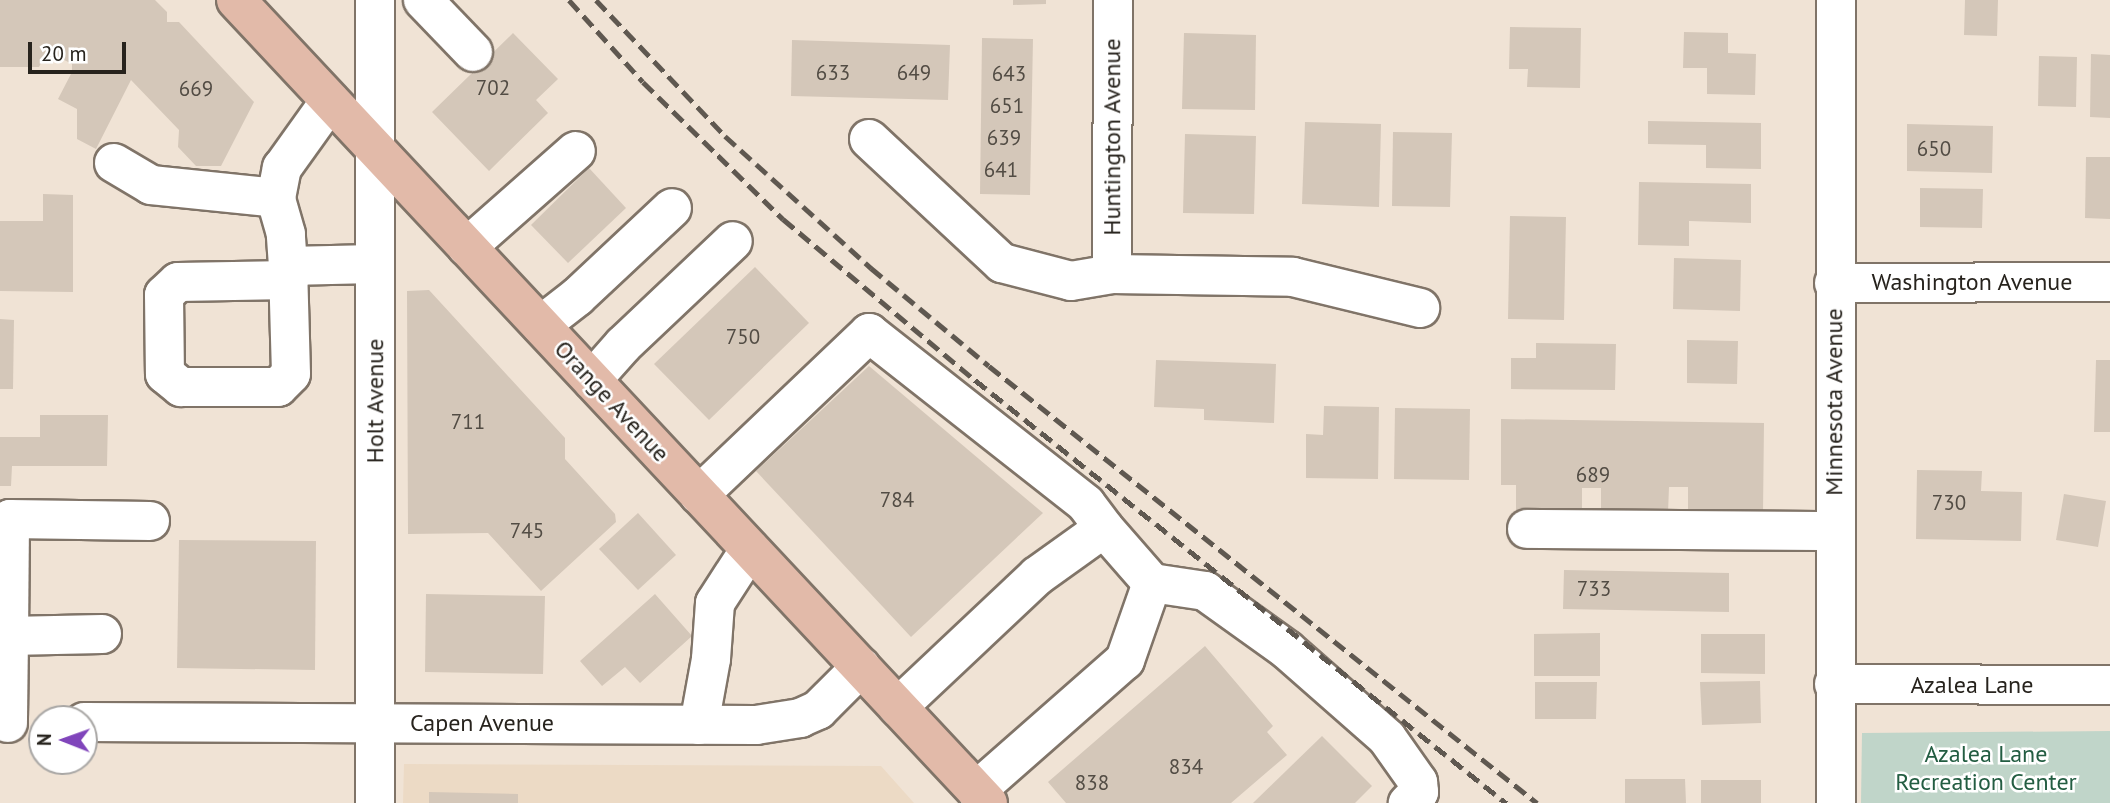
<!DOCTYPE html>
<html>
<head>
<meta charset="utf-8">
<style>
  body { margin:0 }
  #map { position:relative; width:2110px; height:803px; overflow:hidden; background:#f0e3d5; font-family:"PT Sans",sans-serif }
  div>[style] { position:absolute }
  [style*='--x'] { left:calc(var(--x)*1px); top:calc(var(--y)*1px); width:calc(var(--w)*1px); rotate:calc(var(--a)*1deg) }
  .built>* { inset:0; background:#ecdac5 }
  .green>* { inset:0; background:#c0d5c9 }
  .building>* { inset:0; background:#d4c7b9 }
  .roads { filter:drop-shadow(2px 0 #807468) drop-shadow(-2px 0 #807468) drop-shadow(0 2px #807468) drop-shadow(0 -2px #807468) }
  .minor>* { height:38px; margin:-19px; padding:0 19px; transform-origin:19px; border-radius:19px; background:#fff }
  .major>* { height:38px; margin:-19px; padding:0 19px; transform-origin:19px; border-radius:19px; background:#e2baa9 }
  .rail>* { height:5px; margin-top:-2.5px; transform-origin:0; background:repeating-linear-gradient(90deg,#5f5850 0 14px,transparent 0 21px) }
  span { translate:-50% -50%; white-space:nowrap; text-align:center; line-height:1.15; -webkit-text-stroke:5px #fff; paint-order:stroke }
  .number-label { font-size:21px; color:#524c44 }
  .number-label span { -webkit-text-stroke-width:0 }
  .street-label { font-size:24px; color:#27231d }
  .park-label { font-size:24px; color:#235d42 }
  .north { position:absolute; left:28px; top:705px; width:70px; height:70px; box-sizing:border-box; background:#fff; border:2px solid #a9a7a5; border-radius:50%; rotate:271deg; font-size:19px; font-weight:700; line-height:28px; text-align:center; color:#27231d }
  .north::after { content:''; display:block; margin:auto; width:24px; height:32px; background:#8045bb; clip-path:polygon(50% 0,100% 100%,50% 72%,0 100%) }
  .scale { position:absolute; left:28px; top:42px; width:98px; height:32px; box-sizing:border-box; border:4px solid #27231d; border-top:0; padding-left:9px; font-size:21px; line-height:24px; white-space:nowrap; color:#27231d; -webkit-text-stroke:5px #fff; paint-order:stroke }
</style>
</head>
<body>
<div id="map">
  <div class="built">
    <i style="clip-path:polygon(404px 764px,881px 766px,914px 803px,403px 803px)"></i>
  </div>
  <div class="green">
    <i style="clip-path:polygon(2110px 731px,2110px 803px,1861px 803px,1862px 733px)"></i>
  </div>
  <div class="building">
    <i style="clip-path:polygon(0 0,155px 0,167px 12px,167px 22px,179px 22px,254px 102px,221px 166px,196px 166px,178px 147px,179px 130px,131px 80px,96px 149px,77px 139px,77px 109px,58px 99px,72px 72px,72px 64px,47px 51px,39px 67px,0 67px)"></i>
    <i style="clip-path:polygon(1013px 0,1046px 0,1046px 4px,1013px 5px)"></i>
    <i style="clip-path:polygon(1965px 0,1998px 0,1997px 36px,1964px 35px)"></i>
    <i style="clip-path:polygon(1510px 27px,1581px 28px,1580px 88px,1527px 87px,1528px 69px,1509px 69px)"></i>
    <i style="clip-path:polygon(1684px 32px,1728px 33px,1728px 53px,1756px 54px,1755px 95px,1707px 94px,1707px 68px,1683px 68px)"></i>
    <i style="clip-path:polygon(513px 33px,558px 79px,536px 100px,548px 113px,489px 171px,432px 112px)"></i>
    <i style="clip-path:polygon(1184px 33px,1256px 35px,1255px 110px,1182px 109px)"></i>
    <i style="clip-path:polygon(982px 38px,1033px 39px,1030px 195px,980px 194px)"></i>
    <i style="clip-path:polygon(792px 40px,950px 45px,948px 100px,791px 96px)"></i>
    <i style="clip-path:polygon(2091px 54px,2110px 55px,2110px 118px,2090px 117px)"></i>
    <i style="clip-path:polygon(2039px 56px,2077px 57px,2076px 107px,2038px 106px)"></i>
    <i style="clip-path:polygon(1648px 121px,1761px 123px,1761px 169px,1706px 168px,1706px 145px,1648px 144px)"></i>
    <i style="clip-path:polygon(1305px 122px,1381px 124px,1379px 207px,1302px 204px)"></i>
    <i style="clip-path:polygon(1907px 124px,1993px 126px,1992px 173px,1907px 171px)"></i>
    <i style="clip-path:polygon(1393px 132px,1452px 133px,1450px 207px,1392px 206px)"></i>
    <i style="clip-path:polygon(1185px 134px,1256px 136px,1254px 214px,1183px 213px)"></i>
    <i style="clip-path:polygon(2086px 157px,2110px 157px,2110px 219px,2085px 218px)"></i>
    <i style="clip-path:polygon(589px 168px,626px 208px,568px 263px,531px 225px)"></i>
    <i style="clip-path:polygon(1639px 182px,1751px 184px,1751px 223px,1689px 221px,1689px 246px,1638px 245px)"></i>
    <i style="clip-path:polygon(1920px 188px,1983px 189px,1982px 228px,1920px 227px)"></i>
    <i style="clip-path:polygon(43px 194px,73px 195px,73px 292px,0 291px,0 221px,43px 221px)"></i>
    <i style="clip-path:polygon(1510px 216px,1566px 217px,1564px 320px,1508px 319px)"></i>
    <i style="clip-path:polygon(1674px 258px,1741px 260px,1740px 311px,1673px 309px)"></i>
    <i style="clip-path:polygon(755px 267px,809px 323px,709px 420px,654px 364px)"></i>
    <i style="clip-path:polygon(429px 290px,565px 438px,565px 459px,615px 514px,616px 522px,541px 591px,488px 533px,408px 534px,407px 291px)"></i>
    <i style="clip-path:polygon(0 319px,14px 320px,13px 389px,0 389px)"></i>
    <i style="clip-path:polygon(1687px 340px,1738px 341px,1737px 384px,1687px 383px)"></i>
    <i style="clip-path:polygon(1536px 343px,1616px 344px,1615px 390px,1511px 389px,1511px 358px,1536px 358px)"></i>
    <i style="clip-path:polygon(1156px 360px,1276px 364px,1274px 423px,1204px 420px,1204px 409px,1154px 407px)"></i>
    <i style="clip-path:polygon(2096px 360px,2110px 360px,2110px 432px,2094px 432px)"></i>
    <i style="clip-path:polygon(869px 366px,1043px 513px,911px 637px,756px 471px)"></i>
    <i style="clip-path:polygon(1324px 406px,1379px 407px,1378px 479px,1306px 478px,1306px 434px,1323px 435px)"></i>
    <i style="clip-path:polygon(1395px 408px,1470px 409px,1469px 480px,1394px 479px)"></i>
    <i style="clip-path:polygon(40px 415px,108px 415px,107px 466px,12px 466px,11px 486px,0 486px,0 437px,40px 437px)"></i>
    <i style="clip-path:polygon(1501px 419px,1764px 423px,1763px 513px,1688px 511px,1688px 487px,1669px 487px,1668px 513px,1601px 512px,1601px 488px,1582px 488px,1582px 513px,1516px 513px,1516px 485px,1501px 485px)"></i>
    <i style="clip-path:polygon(1917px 470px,1982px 471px,1981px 491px,2022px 492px,2021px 541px,1916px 539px)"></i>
    <i style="clip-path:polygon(2064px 494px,2106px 501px,2098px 547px,2056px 540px)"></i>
    <i style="clip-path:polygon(638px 513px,676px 555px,638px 590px,599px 549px)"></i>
    <i style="clip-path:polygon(179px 540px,316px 541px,315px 670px,177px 668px)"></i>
    <i style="clip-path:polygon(1564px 570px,1729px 573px,1729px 612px,1563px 609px)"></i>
    <i style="clip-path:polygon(426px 594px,545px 596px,543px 674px,425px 672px)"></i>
    <i style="clip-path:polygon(655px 594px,692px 636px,640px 683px,625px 667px,602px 686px,580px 661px)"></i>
    <i style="clip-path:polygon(1600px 633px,1600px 676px,1534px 676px,1534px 634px)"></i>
    <i style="clip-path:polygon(1701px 634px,1765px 634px,1765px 674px,1701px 673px)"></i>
    <i style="clip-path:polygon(1205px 646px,1273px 726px,1267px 732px,1287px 755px,1231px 803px,1066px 803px,1048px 782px)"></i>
    <i style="clip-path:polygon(1760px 681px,1761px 723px,1702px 725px,1700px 682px)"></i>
    <i style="clip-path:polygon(1535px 682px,1597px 682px,1596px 719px,1535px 719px)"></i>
    <i style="clip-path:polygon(1322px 736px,1372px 786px,1355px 803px,1253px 803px)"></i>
    <i style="clip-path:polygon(1625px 779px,1685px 779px,1686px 803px,1625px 803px)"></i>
    <i style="clip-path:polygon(1701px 780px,1761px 780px,1761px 803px,1701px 803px)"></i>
    <i style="clip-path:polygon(429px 792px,518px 794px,518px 803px,429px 803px)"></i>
  </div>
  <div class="roads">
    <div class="minor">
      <i style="--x:375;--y:0;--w:803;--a:90"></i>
      <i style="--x:423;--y:0;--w:72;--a:46.1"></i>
      <i style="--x:869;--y:139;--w:182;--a:43"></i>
      <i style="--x:1002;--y:263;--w:71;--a:14.6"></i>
      <i style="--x:1071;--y:281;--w:42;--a:-9.7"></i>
      <i style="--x:1112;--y:274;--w:181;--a:0.9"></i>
      <i style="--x:1293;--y:277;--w:131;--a:13.7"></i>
      <i style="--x:114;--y:163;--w:43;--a:30.7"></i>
      <i style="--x:151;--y:185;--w:126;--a:5.9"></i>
      <i style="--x:467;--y:247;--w:145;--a:-41.4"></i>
      <i style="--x:288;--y:266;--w:86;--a:-1.3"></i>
      <i style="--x:1112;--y:274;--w:274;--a:-89.8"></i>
      <i style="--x:289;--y:280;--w:111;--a:179"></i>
      <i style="--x:178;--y:282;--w:19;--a:137"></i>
      <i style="--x:164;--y:295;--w:79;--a:89.3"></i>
      <i style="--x:165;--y:374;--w:21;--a:39"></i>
      <i style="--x:181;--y:387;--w:97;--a:0"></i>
      <i style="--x:278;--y:387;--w:18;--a:-45"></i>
      <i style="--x:291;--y:374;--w:108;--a:-91.6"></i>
      <i style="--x:288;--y:266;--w:32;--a:-94"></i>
      <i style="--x:286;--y:234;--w:37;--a:-106"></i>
      <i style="--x:276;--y:198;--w:31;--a:-79"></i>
      <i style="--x:282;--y:168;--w:82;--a:-54.4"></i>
      <i style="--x:1834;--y:283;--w:276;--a:-0.2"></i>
      <i style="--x:541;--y:325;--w:46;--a:-37.9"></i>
      <i style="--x:577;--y:297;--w:130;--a:-43.1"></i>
      <i style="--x:592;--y:380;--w:47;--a:-48.5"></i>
      <i style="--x:623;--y:345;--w:151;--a:-43.4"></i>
      <i style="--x:699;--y:495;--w:235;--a:-43.6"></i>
      <i style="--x:869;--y:333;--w:276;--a:38.2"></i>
      <i style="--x:1086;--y:504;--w:30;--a:53"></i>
      <i style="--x:1527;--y:529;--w:307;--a:0.4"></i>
      <i style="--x:1152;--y:583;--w:54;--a:8.6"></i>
      <i style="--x:1205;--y:591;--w:101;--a:35.7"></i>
      <i style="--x:1287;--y:650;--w:133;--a:41.3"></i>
      <i style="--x:1387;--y:738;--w:54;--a:54.8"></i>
      <i style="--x:1418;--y:782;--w:10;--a:84"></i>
      <i style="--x:1419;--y:792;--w:16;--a:135"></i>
      <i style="--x:102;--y:634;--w:93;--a:178.8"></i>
      <i style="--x:9;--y:636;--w:117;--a:-89.5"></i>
      <i style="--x:10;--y:519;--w:140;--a:0.8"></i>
      <i style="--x:0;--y:636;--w:9;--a:0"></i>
      <i style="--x:9;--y:636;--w:87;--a:90.7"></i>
      <i style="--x:1834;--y:684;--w:276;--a:0.2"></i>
      <i style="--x:898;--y:707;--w:191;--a:-43.3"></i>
      <i style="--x:1037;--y:576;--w:82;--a:-35.6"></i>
      <i style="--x:1104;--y:528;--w:73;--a:48.9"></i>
      <i style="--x:1152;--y:583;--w:82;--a:109.3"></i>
      <i style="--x:1125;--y:660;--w:198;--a:138.7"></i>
      <i style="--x:84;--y:722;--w:672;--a:0.26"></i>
      <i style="--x:756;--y:725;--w:45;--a:-9"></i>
      <i style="--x:800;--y:718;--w:20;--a:-24"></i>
      <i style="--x:818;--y:710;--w:61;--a:-45"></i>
      <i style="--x:699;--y:725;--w:67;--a:-79.7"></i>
      <i style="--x:711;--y:659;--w:56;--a:-85.9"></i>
      <i style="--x:715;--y:603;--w:64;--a:-57.1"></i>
      <i style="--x:1836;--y:803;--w:803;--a:-90"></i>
    </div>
    <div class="major">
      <i style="--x:236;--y:0;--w:1100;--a:46.88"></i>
    </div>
  </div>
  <div class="rail">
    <i style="--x:569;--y:0;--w:110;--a:47.9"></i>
    <i style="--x:643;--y:82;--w:196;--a:44.4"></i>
    <i style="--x:783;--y:219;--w:251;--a:40"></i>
    <i style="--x:975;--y:380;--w:679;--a:38.54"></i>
    <i style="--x:596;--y:0;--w:187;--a:46.5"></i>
    <i style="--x:725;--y:136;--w:197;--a:42.1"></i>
    <i style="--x:871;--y:268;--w:153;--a:39.7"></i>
    <i style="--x:989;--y:366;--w:701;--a:38.57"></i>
  </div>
  <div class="number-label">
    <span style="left:833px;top:73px">633</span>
    <span style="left:914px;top:73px">649</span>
    <span style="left:1009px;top:74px">643</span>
    <span style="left:493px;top:88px">702</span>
    <span style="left:196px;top:89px">669</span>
    <span style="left:1007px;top:106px">651</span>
    <span style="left:1004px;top:138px">639</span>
    <span style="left:1934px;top:149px">650</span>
    <span style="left:1001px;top:170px">641</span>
    <span style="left:743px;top:337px">750</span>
    <span style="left:468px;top:422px">711</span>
    <span style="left:1593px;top:475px">689</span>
    <span style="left:897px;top:500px">784</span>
    <span style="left:1949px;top:503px">730</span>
    <span style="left:527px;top:531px">745</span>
    <span style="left:1594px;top:589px">733</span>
    <span style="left:1186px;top:767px">834</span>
    <span style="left:1092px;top:783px">838</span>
  </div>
  <div class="street-label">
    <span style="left:1112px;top:137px;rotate:-90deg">Huntington Avenue</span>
    <span style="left:1972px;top:282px">Washington Avenue</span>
    <span style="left:375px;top:401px;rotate:-90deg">Holt Avenue</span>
    <span style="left:612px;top:401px;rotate:47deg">Orange Avenue</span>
    <span style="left:1834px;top:402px;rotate:-90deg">Minnesota Avenue</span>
    <span style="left:1972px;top:685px">Azalea Lane</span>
    <span style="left:482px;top:723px">Capen Avenue</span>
  </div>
  <div class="park-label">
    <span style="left:1986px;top:768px">Azalea Lane<br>Recreation Center</span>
  </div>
  <div class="north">N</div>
  <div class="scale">20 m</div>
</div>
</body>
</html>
